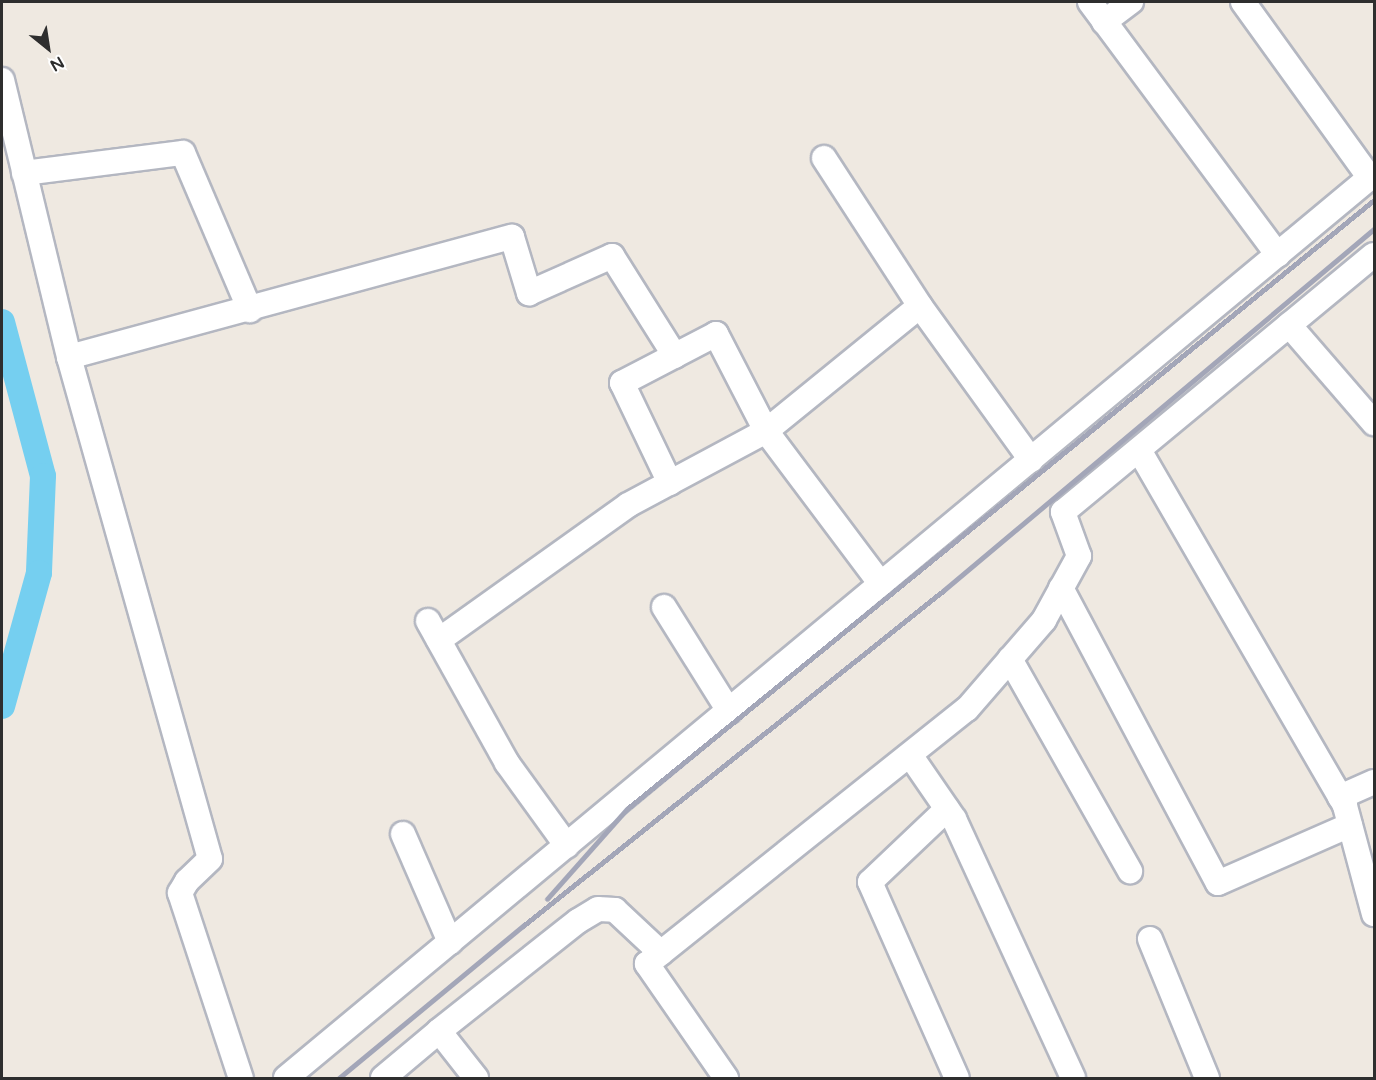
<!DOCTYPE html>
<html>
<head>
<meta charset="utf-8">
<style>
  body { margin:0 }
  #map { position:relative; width:1376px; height:1080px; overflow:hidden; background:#efe9e1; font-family:"Varela Round",sans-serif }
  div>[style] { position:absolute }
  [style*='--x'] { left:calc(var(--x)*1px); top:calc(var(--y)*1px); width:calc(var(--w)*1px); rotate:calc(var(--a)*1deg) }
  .canal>* { height:26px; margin:-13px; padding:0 13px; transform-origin:13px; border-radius:13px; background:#75cff0 }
  .roads { filter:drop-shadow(2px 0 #b4b7c1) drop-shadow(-2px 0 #b4b7c1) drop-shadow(0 2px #b4b7c1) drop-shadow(0 -2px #b4b7c1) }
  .minor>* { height:24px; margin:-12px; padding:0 12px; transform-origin:12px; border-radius:12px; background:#fff }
  .rail>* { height:4.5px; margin:-2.25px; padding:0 2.25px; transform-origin:2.25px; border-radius:2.25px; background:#a3a6b8 }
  span { translate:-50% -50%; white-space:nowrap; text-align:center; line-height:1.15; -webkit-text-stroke:5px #fff; paint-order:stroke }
  .frame { position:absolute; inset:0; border:3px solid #2e2e2e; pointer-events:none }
  .north { position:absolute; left:18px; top:18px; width:60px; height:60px; -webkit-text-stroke:4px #fff; paint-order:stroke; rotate:150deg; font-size:16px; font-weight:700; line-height:24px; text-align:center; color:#2e2e2e }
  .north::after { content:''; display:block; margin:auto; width:21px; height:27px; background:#2e2e2e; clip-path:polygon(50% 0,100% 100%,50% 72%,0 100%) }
</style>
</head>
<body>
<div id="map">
  <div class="canal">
    <i style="--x:2;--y:322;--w:159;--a:75.1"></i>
    <i style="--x:43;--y:476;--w:97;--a:92.4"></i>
    <i style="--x:39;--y:573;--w:138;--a:105.5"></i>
  </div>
  <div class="roads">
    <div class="minor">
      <i style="--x:1090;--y:2;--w:315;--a:53.4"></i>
      <i style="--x:1243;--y:2;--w:217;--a:54.2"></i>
      <i style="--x:1104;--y:22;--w:34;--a:-37"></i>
      <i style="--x:2;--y:80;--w:285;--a:76.4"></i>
      <i style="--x:69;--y:357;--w:521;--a:74.31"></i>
      <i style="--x:210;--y:859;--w:32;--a:136"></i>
      <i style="--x:187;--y:881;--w:14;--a:120"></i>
      <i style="--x:180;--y:893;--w:195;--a:71.8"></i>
      <i style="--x:824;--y:158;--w:176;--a:57"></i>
      <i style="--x:24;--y:173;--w:160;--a:-7.2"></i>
      <i style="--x:183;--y:153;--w:171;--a:66.9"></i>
      <i style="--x:1289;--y:325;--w:130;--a:49.1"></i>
      <i style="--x:69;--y:357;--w:459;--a:-15.2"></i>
      <i style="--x:512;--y:237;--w:59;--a:73.1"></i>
      <i style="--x:529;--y:293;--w:91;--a:-24"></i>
      <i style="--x:612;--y:256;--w:118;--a:57.8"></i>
      <i style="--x:1139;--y:450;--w:411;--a:59.9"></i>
      <i style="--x:1345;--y:806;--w:112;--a:75"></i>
      <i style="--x:670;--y:483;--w:111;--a:-115.6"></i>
      <i style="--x:622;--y:383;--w:106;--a:-27.5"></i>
      <i style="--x:716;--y:334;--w:109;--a:62.7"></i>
      <i style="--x:766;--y:431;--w:198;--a:-39.1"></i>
      <i style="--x:920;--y:306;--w:190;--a:54.2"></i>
      <i style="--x:1061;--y:588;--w:334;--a:62"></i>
      <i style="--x:1218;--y:883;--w:144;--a:-23.7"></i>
      <i style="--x:664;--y:607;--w:123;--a:58"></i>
      <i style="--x:428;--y:621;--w:162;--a:60.9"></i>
      <i style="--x:507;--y:763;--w:102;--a:54.1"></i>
      <i style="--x:439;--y:640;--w:232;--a:-35.5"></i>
      <i style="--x:628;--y:505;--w:157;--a:-28.2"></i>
      <i style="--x:766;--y:431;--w:191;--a:53.1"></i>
      <i style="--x:1010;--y:659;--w:244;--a:60.5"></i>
      <i style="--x:910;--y:755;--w:78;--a:55.5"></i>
      <i style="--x:954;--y:819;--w:285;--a:65.3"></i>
      <i style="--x:1340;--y:797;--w:37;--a:-24"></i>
      <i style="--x:947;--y:809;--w:106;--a:136.5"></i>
      <i style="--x:870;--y:882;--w:214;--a:66.1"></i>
      <i style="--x:403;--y:834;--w:118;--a:66.5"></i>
      <i style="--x:1150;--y:939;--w:150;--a:67.7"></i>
      <i style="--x:286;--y:1078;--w:1415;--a:-39.72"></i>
      <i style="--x:383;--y:1078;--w:73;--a:-40"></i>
      <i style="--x:476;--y:1078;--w:60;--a:-128.2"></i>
      <i style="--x:439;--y:1031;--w:177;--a:-38.4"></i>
      <i style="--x:578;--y:921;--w:23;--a:-31"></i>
      <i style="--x:598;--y:909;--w:17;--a:3"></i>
      <i style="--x:615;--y:910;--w:63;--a:43.1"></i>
      <i style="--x:726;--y:1078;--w:139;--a:-124.7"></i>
      <i style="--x:647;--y:964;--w:409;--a:-38.6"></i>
      <i style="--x:967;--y:709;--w:118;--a:-49.1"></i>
      <i style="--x:1044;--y:620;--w:73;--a:-61.3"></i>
      <i style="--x:1079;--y:556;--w:47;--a:-110"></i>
      <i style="--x:1063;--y:512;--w:403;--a:-39.6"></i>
    </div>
  </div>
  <div class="rail">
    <i style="--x:547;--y:899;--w:120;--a:-48.4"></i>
    <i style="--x:627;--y:809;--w:964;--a:-39.19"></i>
    <i style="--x:339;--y:1078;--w:239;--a:-39.6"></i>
    <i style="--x:523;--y:926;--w:537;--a:-38.58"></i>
    <i style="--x:943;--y:591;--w:563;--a:-40.03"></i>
  </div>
  <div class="frame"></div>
  <div class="north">N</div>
</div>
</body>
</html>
